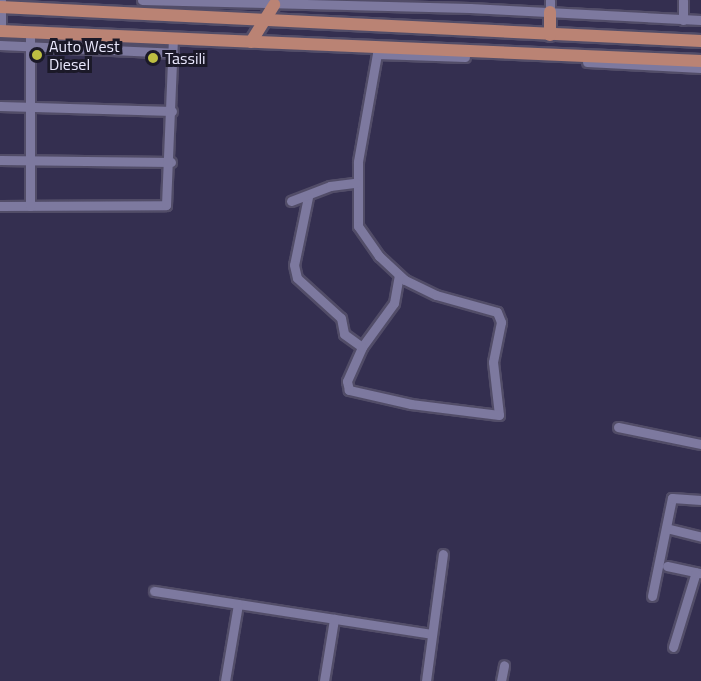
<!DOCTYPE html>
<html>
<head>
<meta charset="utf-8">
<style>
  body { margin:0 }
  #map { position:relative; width:701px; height:681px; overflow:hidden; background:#342f50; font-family:"Titillium Web",sans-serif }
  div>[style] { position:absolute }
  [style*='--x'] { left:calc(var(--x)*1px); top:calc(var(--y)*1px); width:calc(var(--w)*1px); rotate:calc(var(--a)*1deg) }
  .roads { filter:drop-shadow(2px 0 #524d68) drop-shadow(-2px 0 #524d68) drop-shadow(0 2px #524d68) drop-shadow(0 -2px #524d68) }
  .minor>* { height:9px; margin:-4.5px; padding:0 4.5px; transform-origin:4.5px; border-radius:4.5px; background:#7d799f }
  .major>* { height:12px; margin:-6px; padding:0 6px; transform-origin:6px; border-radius:6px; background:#ba8374 }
  .dots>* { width:16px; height:16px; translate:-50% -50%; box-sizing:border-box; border:3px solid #1b1928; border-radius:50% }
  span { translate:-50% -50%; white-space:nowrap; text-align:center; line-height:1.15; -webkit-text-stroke:6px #1b1928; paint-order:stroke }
  .poi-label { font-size:16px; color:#eae8fd }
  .left { translate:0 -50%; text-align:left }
</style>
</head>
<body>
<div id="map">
  <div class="roads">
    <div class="minor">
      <i style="--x:142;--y:0;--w:328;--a:1.4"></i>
      <i style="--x:470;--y:8;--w:231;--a:3"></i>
      <i style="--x:550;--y:0;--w:12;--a:90"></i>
      <i style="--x:683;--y:20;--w:20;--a:-90"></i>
      <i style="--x:1;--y:31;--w:31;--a:-90"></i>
      <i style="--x:0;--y:45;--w:173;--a:2.6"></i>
      <i style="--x:378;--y:48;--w:116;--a:100"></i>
      <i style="--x:358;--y:162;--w:64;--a:90"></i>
      <i style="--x:358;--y:226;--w:37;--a:55"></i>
      <i style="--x:379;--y:256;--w:35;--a:43"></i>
      <i style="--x:405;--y:280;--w:34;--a:26"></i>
      <i style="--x:436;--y:295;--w:63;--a:15.6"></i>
      <i style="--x:497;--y:312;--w:11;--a:68"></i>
      <i style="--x:501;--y:322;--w:41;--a:101.3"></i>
      <i style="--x:493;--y:362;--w:53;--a:83.5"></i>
      <i style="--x:499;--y:415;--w:89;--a:-172.9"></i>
      <i style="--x:411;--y:404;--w:64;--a:-167.3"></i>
      <i style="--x:349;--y:390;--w:9;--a:-103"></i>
      <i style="--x:347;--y:381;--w:37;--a:-66"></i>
      <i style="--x:362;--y:347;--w:54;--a:-54"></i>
      <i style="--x:394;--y:303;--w:27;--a:-80"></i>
      <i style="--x:377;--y:54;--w:88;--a:2"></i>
      <i style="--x:587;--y:62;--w:114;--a:3"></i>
      <i style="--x:0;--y:106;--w:172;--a:1.7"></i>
      <i style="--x:0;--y:160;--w:171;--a:0.7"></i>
      <i style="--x:308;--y:197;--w:69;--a:101.6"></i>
      <i style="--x:294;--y:265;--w:13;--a:77"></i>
      <i style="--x:297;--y:278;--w:59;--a:42.3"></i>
      <i style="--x:341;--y:318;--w:16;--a:79"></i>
      <i style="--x:344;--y:334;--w:22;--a:36"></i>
      <i style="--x:291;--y:201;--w:42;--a:-21"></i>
      <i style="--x:330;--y:186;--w:26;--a:-7"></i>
      <i style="--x:0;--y:206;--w:166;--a:-0.3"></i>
      <i style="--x:166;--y:205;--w:166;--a:-87.6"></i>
      <i style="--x:30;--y:206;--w:174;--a:-90"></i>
      <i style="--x:618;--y:427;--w:85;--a:11.6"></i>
      <i style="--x:666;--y:528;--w:36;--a:14"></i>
      <i style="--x:667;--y:566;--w:35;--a:12"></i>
      <i style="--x:154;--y:591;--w:281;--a:8.8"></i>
      <i style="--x:652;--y:596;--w:100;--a:-78.5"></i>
      <i style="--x:672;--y:498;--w:29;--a:4"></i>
      <i style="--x:673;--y:647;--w:78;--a:-73"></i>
      <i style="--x:225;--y:681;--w:78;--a:-80.4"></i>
      <i style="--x:324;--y:681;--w:63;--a:-80.8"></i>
      <i style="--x:426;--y:681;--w:128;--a:-82.4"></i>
      <i style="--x:501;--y:681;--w:16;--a:-79"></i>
    </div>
    <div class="major">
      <i style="--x:0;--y:7;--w:702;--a:2.78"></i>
      <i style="--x:550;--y:12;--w:23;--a:90"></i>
      <i style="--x:0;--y:31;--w:702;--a:2.45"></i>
      <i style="--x:251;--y:42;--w:44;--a:-58.1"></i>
    </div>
  </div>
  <div class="dots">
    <i style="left:37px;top:55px;background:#bebf42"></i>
    <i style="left:153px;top:58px;background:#bebf42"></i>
  </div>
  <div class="poi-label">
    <span class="left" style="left:49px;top:55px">Auto West<br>Diesel</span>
    <span class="left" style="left:165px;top:58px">Tassili</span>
  </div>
</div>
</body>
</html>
